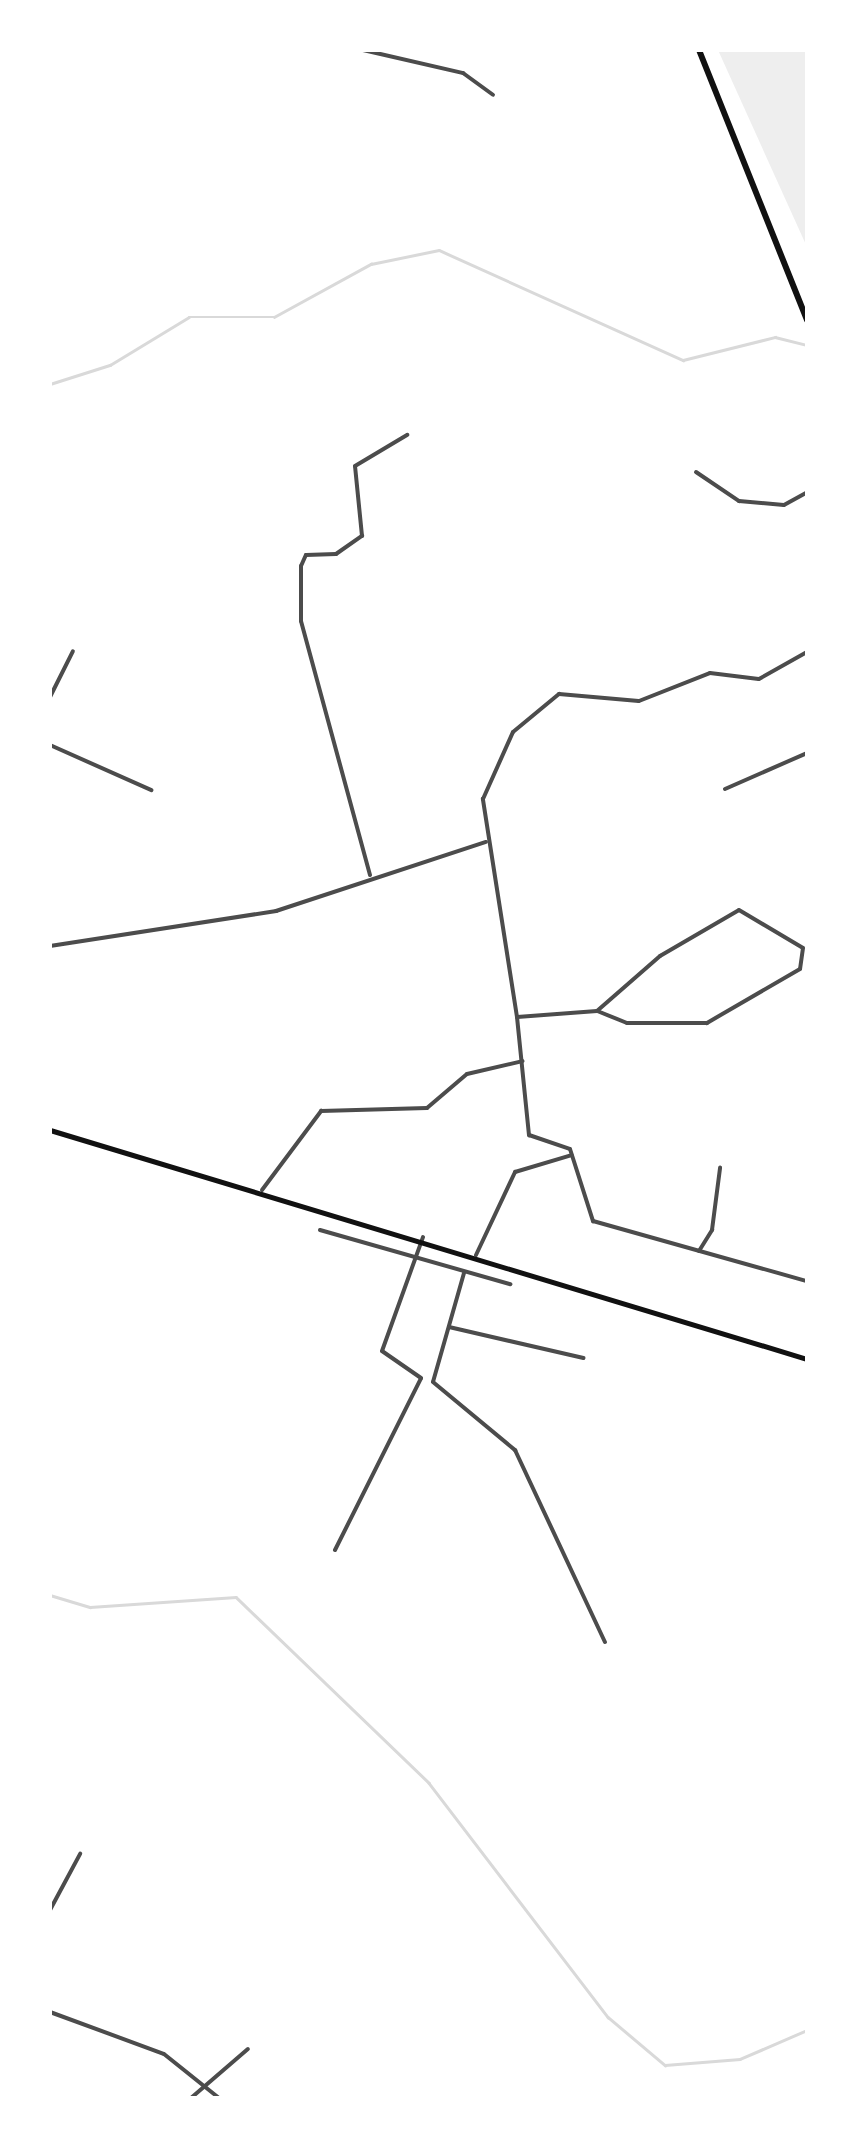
<!DOCTYPE html>
<html>
<head>
<meta charset="utf-8">
<style>
  body { margin:0 }
  #map { position:relative; width:857px; height:2148px; overflow:hidden; background:#fff; font-family:Quicksand,sans-serif }
  div>[style] { position:absolute }
  [style*='--x'] { left:calc(var(--x)*1px); top:calc(var(--y)*1px); width:calc(var(--w)*1px); rotate:calc(var(--a)*1deg) }
  .green>* { inset:0; background:#eee }
  .stream>* { height:2.5px; margin:-1.25px; padding:0 1.25px; transform-origin:1.25px; border-radius:1.25px; background:#d9d9d9 }
  .minor>* { height:4px; margin:-2px; padding:0 2px; transform-origin:2px; border-radius:2px; background:#4c4c4c }
  .secondary>* { height:5px; margin:-2.5px; padding:0 2.5px; transform-origin:2.5px; border-radius:2.5px; background:#111 }
  .trunk>* { height:6px; margin:-3px; padding:0 3px; transform-origin:3px; border-radius:3px; background:#111 }
  span { translate:-50% -50%; white-space:nowrap; text-align:center; line-height:1.15; -webkit-text-stroke:8px #fff; paint-order:stroke }
  .frame { position:absolute; inset:0; border:52px solid #fff; pointer-events:none }
</style>
</head>
<body>
<div id="map">
  <div class="green">
    <i style="clip-path:polygon(718px 50px,807px 50px,807px 247px)"></i>
  </div>
  <div class="stream">
    <i style="--x:50;--y:384;--w:63;--a:-17.6"></i>
    <i style="--x:110;--y:365;--w:92;--a:-31.3"></i>
    <i style="--x:189;--y:317;--w:85;--a:0"></i>
    <i style="--x:274;--y:317;--w:111;--a:-28.7"></i>
    <i style="--x:371;--y:264;--w:69;--a:-11.6"></i>
    <i style="--x:439;--y:250;--w:268;--a:24.3"></i>
    <i style="--x:683;--y:360;--w:95;--a:-14"></i>
    <i style="--x:775;--y:337;--w:33;--a:14"></i>
    <i style="--x:50;--y:1595;--w:42;--a:16.7"></i>
    <i style="--x:90;--y:1607;--w:146;--a:-3.9"></i>
    <i style="--x:236;--y:1597;--w:268;--a:43.9"></i>
    <i style="--x:429;--y:1783;--w:295;--a:52.6"></i>
    <i style="--x:608;--y:2017;--w:75;--a:40.1"></i>
    <i style="--x:665;--y:2065;--w:75;--a:-4.6"></i>
    <i style="--x:740;--y:2059;--w:73;--a:-23.4"></i>
  </div>
  <div class="minor">
    <i style="--x:263;--y:50;--w:13;--a:0"></i>
    <i style="--x:363;--y:50;--w:103;--a:13"></i>
    <i style="--x:463;--y:73;--w:37;--a:36"></i>
    <i style="--x:696;--y:472;--w:52;--a:34"></i>
    <i style="--x:739;--y:501;--w:45;--a:5.1"></i>
    <i style="--x:784;--y:505;--w:26;--a:-29"></i>
    <i style="--x:50;--y:697;--w:51;--a:-63.4"></i>
    <i style="--x:50;--y:745;--w:111;--a:24"></i>
    <i style="--x:725;--y:789;--w:90;--a:-23.7"></i>
    <i style="--x:370;--y:875;--w:263;--a:-105.2"></i>
    <i style="--x:301;--y:621;--w:55;--a:-90"></i>
    <i style="--x:301;--y:566;--w:12;--a:-66"></i>
    <i style="--x:306;--y:555;--w:30;--a:-2"></i>
    <i style="--x:336;--y:554;--w:32;--a:-35"></i>
    <i style="--x:362;--y:536;--w:70;--a:-95.7"></i>
    <i style="--x:355;--y:466;--w:61;--a:-30.8"></i>
    <i style="--x:50;--y:946;--w:229;--a:-8.8"></i>
    <i style="--x:276;--y:911;--w:221;--a:-18.2"></i>
    <i style="--x:597;--y:1011;--w:84;--a:-41.1"></i>
    <i style="--x:660;--y:956;--w:91;--a:-30.2"></i>
    <i style="--x:739;--y:910;--w:74;--a:30.7"></i>
    <i style="--x:803;--y:948;--w:21;--a:98"></i>
    <i style="--x:800;--y:969;--w:108;--a:149.9"></i>
    <i style="--x:707;--y:1023;--w:80;--a:180"></i>
    <i style="--x:627;--y:1023;--w:32;--a:-158"></i>
    <i style="--x:597;--y:1011;--w:80;--a:175.7"></i>
    <i style="--x:517;--y:1017;--w:221;--a:-98.9"></i>
    <i style="--x:483;--y:799;--w:73;--a:-65.9"></i>
    <i style="--x:513;--y:732;--w:60;--a:-39.6"></i>
    <i style="--x:559;--y:694;--w:80;--a:5"></i>
    <i style="--x:639;--y:701;--w:76;--a:-21.5"></i>
    <i style="--x:710;--y:673;--w:49;--a:7"></i>
    <i style="--x:759;--y:679;--w:55;--a:-29.4"></i>
    <i style="--x:517;--y:1017;--w:119;--a:84.2"></i>
    <i style="--x:529;--y:1135;--w:43;--a:18.9"></i>
    <i style="--x:570;--y:1149;--w:76;--a:72.3"></i>
    <i style="--x:593;--y:1221;--w:222;--a:15.7"></i>
    <i style="--x:262;--y:1190;--w:99;--a:-53.2"></i>
    <i style="--x:321;--y:1111;--w:106;--a:-1.6"></i>
    <i style="--x:427;--y:1108;--w:52;--a:-40.4"></i>
    <i style="--x:467;--y:1074;--w:57;--a:-13.1"></i>
    <i style="--x:320;--y:1230;--w:198;--a:15.9"></i>
    <i style="--x:699;--y:1251;--w:25;--a:-58"></i>
    <i style="--x:712;--y:1230;--w:63;--a:-82.6"></i>
    <i style="--x:476;--y:1255;--w:92;--a:-64.8"></i>
    <i style="--x:515;--y:1172;--w:59;--a:-16.6"></i>
    <i style="--x:464;--y:1273;--w:113;--a:105.9"></i>
    <i style="--x:433;--y:1382;--w:107;--a:39.7"></i>
    <i style="--x:515;--y:1450;--w:212;--a:64.9"></i>
    <i style="--x:449;--y:1327;--w:138;--a:13"></i>
    <i style="--x:335;--y:1550;--w:192;--a:-63.4"></i>
    <i style="--x:421;--y:1378;--w:47;--a:-145.3"></i>
    <i style="--x:382;--y:1351;--w:121;--a:-70.2"></i>
    <i style="--x:50;--y:1910;--w:64;--a:-61.8"></i>
    <i style="--x:50;--y:2012;--w:121;--a:20.2"></i>
    <i style="--x:164;--y:2054;--w:70;--a:38.7"></i>
    <i style="--x:191;--y:2098;--w:75;--a:-40.7"></i>
  </div>
  <div class="secondary">
    <i style="--x:50;--y:1130;--w:791;--a:16.83"></i>
  </div>
  <div class="trunk">
    <i style="--x:699;--y:50;--w:291;--a:68.2"></i>
  </div>
  <div class="frame"></div>
</div>
</body>
</html>
